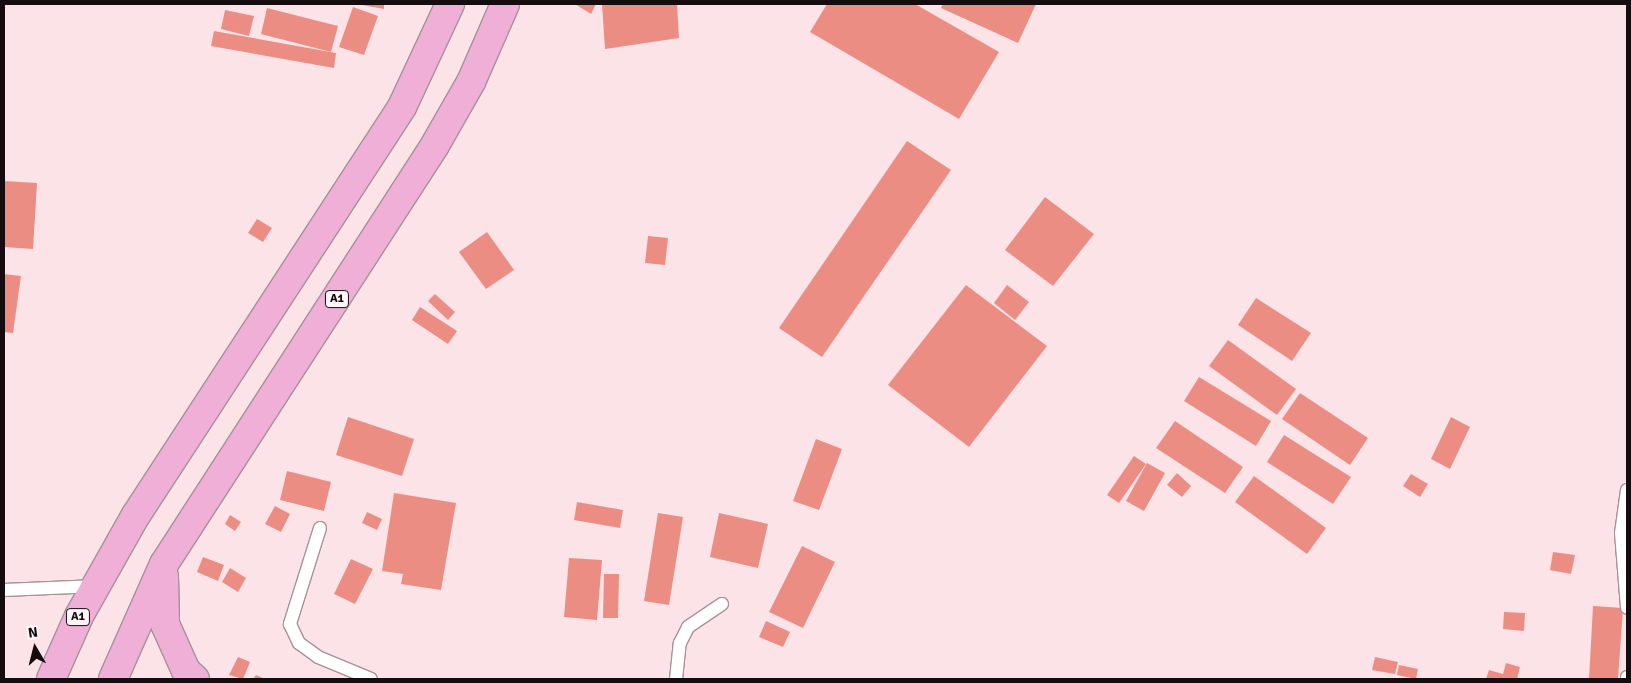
<!DOCTYPE html>
<html>
<head>
<meta charset="utf-8">
<style>
  body { margin:0 }
  #map { position:relative; width:1631px; height:683px; overflow:hidden; background:#fce3e8; font-family:Signika,sans-serif }
  div>[style] { position:absolute }
  [style*='--x'] { left:calc(var(--x)*1px); top:calc(var(--y)*1px); width:calc(var(--w)*1px); rotate:calc(var(--a)*1deg) }
  .building>* { inset:0; background:#ec8d84 }
  .roads { filter:drop-shadow(1px 0 #a79195) drop-shadow(-1px 0 #a79195) drop-shadow(0 1px #a79195) drop-shadow(0 -1px #a79195) }
  .service>* { height:12px; margin:-6px; padding:0 6px; transform-origin:6px; border-radius:6px; background:#fff }
  .trunk>* { height:28px; margin:-14px; padding:0 14px; transform-origin:14px; border-radius:14px; background:#f0afd7 }
  span { translate:-50% -50%; white-space:nowrap; text-align:center; line-height:1.15; -webkit-text-stroke:4.5px #fff5f6; paint-order:stroke }
  .shield-label span { padding:1px 4px; background:#fff5f6; border:1px solid; border-radius:4px; -webkit-text-stroke-width:0 }
  .shield-label { font-size:12px; color:#140c0e; font-weight:700 }
  .frame { position:absolute; inset:0; border:5px solid #140c0e; pointer-events:none }
  .north { position:absolute; left:10px; top:623px; width:50px; height:50px; -webkit-text-stroke:4px #fff5f6; paint-order:stroke; rotate:352deg; font-size:14px; font-weight:700; line-height:20px; text-align:center; color:#140c0e }
  .north::after { content:''; display:block; margin:auto; width:18px; height:22px; background:#140c0e; clip-path:polygon(50% 0,100% 100%,50% 72%,0 100%) }
</style>
</head>
<body>
<div id="map">
  <div class="building">
    <i style="clip-path:polygon(357px 4px,384px 4px,384px 9px)"></i>
    <i style="clip-path:polygon(575px 4px,596px 4px,591px 14px)"></i>
    <i style="clip-path:polygon(602px 4px,677px 4px,679px 38px,605px 49px)"></i>
    <i style="clip-path:polygon(827px 4px,915px 4px,999px 52px,959px 119px,810px 32px)"></i>
    <i style="clip-path:polygon(943px 4px,1036px 4px,1018px 43px,941px 8px)"></i>
    <i style="clip-path:polygon(353px 7px,378px 16px,364px 55px,339px 47px)"></i>
    <i style="clip-path:polygon(267px 8px,338px 26px,331px 52px,261px 34px)"></i>
    <i style="clip-path:polygon(225px 10px,254px 16px,249px 36px,221px 29px)"></i>
    <i style="clip-path:polygon(214px 31px,336px 53px,334px 68px,211px 46px)"></i>
    <i style="clip-path:polygon(907px 141px,951px 170px,822px 357px,779px 328px)"></i>
    <i style="clip-path:polygon(4px 181px,37px 183px,33px 249px,4px 247px)"></i>
    <i style="clip-path:polygon(1045px 197px,1094px 234px,1053px 286px,1005px 250px)"></i>
    <i style="clip-path:polygon(257px 219px,272px 228px,263px 242px,248px 233px)"></i>
    <i style="clip-path:polygon(487px 232px,514px 270px,486px 289px,459px 252px)"></i>
    <i style="clip-path:polygon(648px 236px,668px 238px,665px 265px,645px 263px)"></i>
    <i style="clip-path:polygon(4px 274px,21px 276px,13px 333px,4px 332px)"></i>
    <i style="clip-path:polygon(966px 285px,1047px 346px,969px 447px,888px 385px)"></i>
    <i style="clip-path:polygon(1007px 285px,1029px 302px,1015px 320px,994px 303px)"></i>
    <i style="clip-path:polygon(435px 294px,455px 312px,448px 320px,428px 301px)"></i>
    <i style="clip-path:polygon(1256px 298px,1311px 333px,1292px 361px,1238px 325px)"></i>
    <i style="clip-path:polygon(420px 307px,457px 331px,448px 344px,412px 320px)"></i>
    <i style="clip-path:polygon(1228px 340px,1296px 389px,1277px 415px,1209px 366px)"></i>
    <i style="clip-path:polygon(1199px 377px,1271px 421px,1256px 446px,1184px 401px)"></i>
    <i style="clip-path:polygon(1300px 393px,1368px 438px,1350px 465px,1282px 419px)"></i>
    <i style="clip-path:polygon(348px 417px,414px 439px,402px 476px,336px 455px)"></i>
    <i style="clip-path:polygon(1451px 417px,1470px 427px,1450px 469px,1431px 459px)"></i>
    <i style="clip-path:polygon(1175px 421px,1243px 467px,1225px 493px,1156px 448px)"></i>
    <i style="clip-path:polygon(1284px 435px,1351px 477px,1333px 504px,1267px 462px)"></i>
    <i style="clip-path:polygon(816px 439px,842px 449px,819px 510px,793px 501px)"></i>
    <i style="clip-path:polygon(1134px 456px,1146px 464px,1119px 503px,1107px 495px)"></i>
    <i style="clip-path:polygon(1147px 463px,1165px 473px,1144px 511px,1126px 501px)"></i>
    <i style="clip-path:polygon(287px 471px,331px 482px,324px 511px,280px 500px)"></i>
    <i style="clip-path:polygon(1177px 473px,1191px 486px,1182px 497px,1167px 485px)"></i>
    <i style="clip-path:polygon(1411px 474px,1428px 484px,1420px 497px,1403px 486px)"></i>
    <i style="clip-path:polygon(1254px 476px,1326px 528px,1307px 554px,1235px 502px)"></i>
    <i style="clip-path:polygon(394px 493px,456px 503px,441px 590px,401px 584px,403px 574px,382px 571px)"></i>
    <i style="clip-path:polygon(577px 502px,623px 510px,620px 528px,574px 520px)"></i>
    <i style="clip-path:polygon(275px 506px,290px 514px,281px 532px,265px 524px)"></i>
    <i style="clip-path:polygon(367px 512px,382px 519px,377px 530px,362px 523px)"></i>
    <i style="clip-path:polygon(658px 513px,683px 517px,669px 605px,644px 601px)"></i>
    <i style="clip-path:polygon(719px 513px,768px 524px,758px 568px,710px 557px)"></i>
    <i style="clip-path:polygon(230px 515px,241px 522px,235px 531px,225px 524px)"></i>
    <i style="clip-path:polygon(802px 546px,835px 562px,803px 628px,769px 612px)"></i>
    <i style="clip-path:polygon(1553px 552px,1575px 555px,1571px 574px,1550px 570px)"></i>
    <i style="clip-path:polygon(203px 557px,224px 565px,218px 581px,197px 572px)"></i>
    <i style="clip-path:polygon(569px 558px,602px 560px,597px 620px,564px 617px)"></i>
    <i style="clip-path:polygon(351px 559px,373px 569px,355px 604px,334px 594px)"></i>
    <i style="clip-path:polygon(230px 568px,246px 578px,238px 592px,222px 582px)"></i>
    <i style="clip-path:polygon(604px 574px,619px 574px,618px 618px,603px 618px)"></i>
    <i style="clip-path:polygon(1593px 606px,1623px 608px,1618px 679px,1589px 679px)"></i>
    <i style="clip-path:polygon(1504px 612px,1525px 613px,1524px 631px,1503px 629px)"></i>
    <i style="clip-path:polygon(766px 621px,790px 632px,783px 647px,759px 637px)"></i>
    <i style="clip-path:polygon(238px 657px,250px 662px,243px 679px,229px 675px)"></i>
    <i style="clip-path:polygon(1375px 657px,1398px 662px,1395px 674px,1372px 670px)"></i>
    <i style="clip-path:polygon(1506px 663px,1520px 667px,1517px 679px,1486px 679px,1489px 670px,1503px 674px)"></i>
    <i style="clip-path:polygon(1399px 665px,1418px 669px,1416px 679px,1397px 675px)"></i>
    <i style="clip-path:polygon(256px 675px,265px 679px,253px 679px)"></i>
  </div>
  <div class="roads">
    <div class="service">
      <i style="--x:1627;--y:490;--w:43;--a:97.9"></i>
      <i style="--x:1621;--y:533;--w:75;--a:85.4"></i>
      <i style="--x:320;--y:528;--w:101;--a:107.4"></i>
      <i style="--x:290;--y:624;--w:21;--a:65"></i>
      <i style="--x:299;--y:643;--w:24;--a:36"></i>
      <i style="--x:318;--y:657;--w:57;--a:22.5"></i>
      <i style="--x:4;--y:590;--w:93;--a:-2.5"></i>
      <i style="--x:676;--y:679;--w:36;--a:-84"></i>
      <i style="--x:680;--y:643;--w:18;--a:-63"></i>
      <i style="--x:688;--y:627;--w:41;--a:-34.1"></i>
      <i style="--x:1627;--y:679;--w:2;--a:-90"></i>
    </div>
    <div class="trunk">
      <i style="--x:164;--y:576;--w:48;--a:88.8"></i>
      <i style="--x:165;--y:624;--w:51;--a:65.9"></i>
      <i style="--x:186;--y:671;--w:12;--a:42"></i>
      <i style="--x:51;--y:679;--w:69;--a:-66"></i>
      <i style="--x:79;--y:616;--w:116;--a:-60.6"></i>
      <i style="--x:136;--y:515;--w:487;--a:-56.9"></i>
      <i style="--x:402;--y:107;--w:114;--a:-65"></i>
      <i style="--x:113;--y:679;--w:126;--a:-66.1"></i>
      <i style="--x:164;--y:564;--w:499;--a:-57.1"></i>
      <i style="--x:435;--y:145;--w:73;--a:-60.3"></i>
      <i style="--x:471;--y:82;--w:85;--a:-66.4"></i>
    </div>
  </div>
  <div class="shield-label">
    <span style="left:337px;top:299px">A1</span>
    <span style="left:78px;top:617px">A1</span>
  </div>
  <div class="frame"></div>
  <div class="north">N</div>
</div>
</body>
</html>
